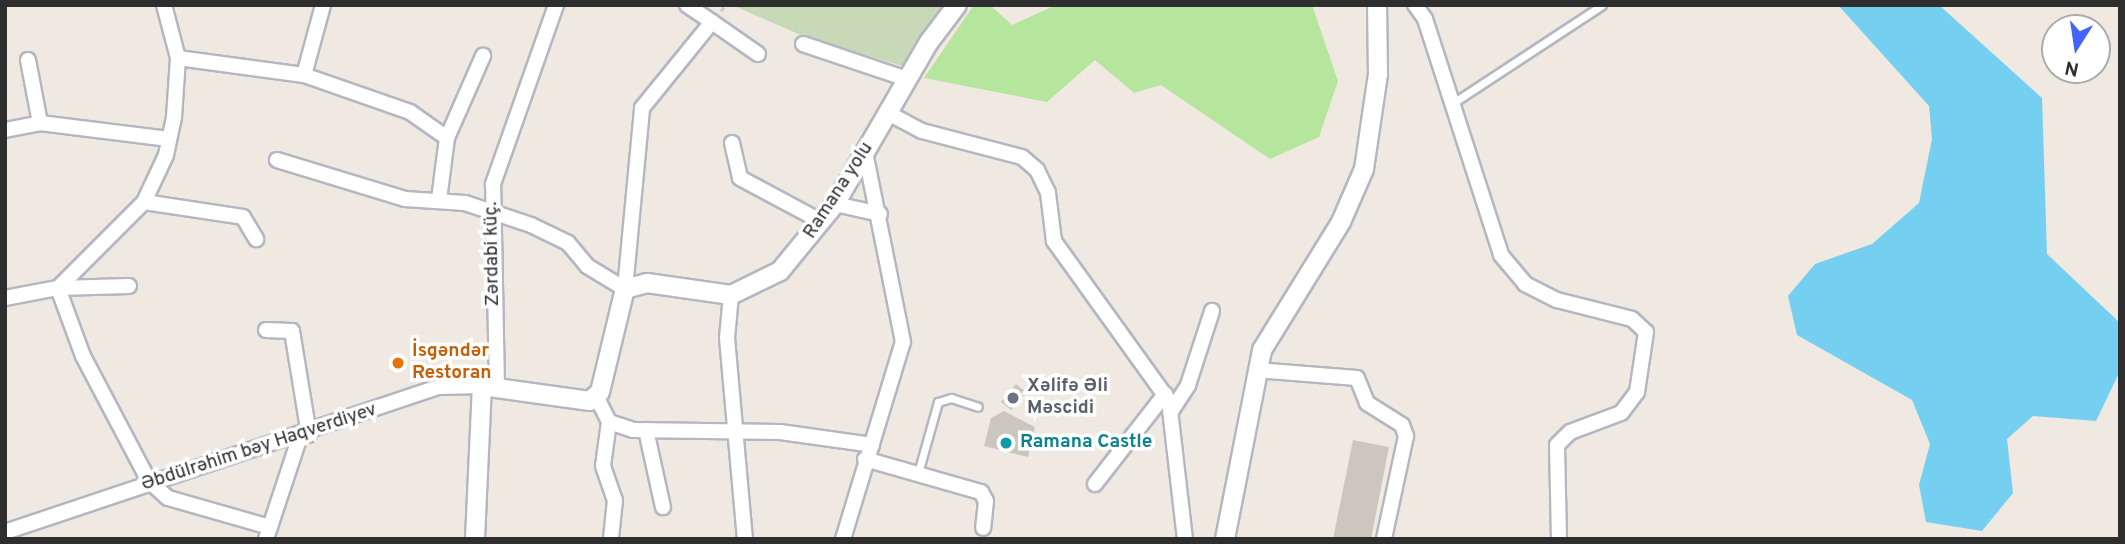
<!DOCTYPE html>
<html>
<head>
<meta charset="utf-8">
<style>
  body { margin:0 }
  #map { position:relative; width:2125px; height:544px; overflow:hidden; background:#efe9e1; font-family:Overpass,sans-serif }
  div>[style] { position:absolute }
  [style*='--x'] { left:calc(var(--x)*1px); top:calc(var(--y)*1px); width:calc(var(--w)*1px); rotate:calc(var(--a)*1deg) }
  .green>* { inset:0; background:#b6e59e }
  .cemetery>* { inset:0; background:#c8d9b8 }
  .water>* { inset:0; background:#75cff0 }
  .building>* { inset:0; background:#cbc7bf }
  .path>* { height:2.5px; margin-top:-1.25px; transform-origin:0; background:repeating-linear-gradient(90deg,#c9c9c9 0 5px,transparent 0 8.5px) }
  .roads { filter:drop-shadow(2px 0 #b4b7c1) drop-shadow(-2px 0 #b4b7c1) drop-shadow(0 2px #b4b7c1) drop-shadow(0 -2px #b4b7c1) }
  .service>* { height:7px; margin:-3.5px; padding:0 3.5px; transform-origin:3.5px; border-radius:3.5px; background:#fff }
  .minor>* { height:14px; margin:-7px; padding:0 7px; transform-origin:7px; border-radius:7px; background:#fff }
  .tertiary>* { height:18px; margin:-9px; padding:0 9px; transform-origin:9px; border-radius:9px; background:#fff }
  .dots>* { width:19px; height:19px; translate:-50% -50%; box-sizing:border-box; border:4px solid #fff; border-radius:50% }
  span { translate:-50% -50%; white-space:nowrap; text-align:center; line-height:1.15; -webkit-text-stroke:7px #fff; paint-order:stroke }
  .street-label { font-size:19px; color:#2e2e2e }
  .food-label { font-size:19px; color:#c56008; font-weight:700 }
  .left { translate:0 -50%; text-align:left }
  .worship-label { font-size:19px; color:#5b616d; font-weight:700 }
  .culture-label { font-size:19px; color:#0d838f; font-weight:700 }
  .frame { position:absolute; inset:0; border:7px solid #2e2e2e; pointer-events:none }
  .north { position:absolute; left:2041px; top:14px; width:70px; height:70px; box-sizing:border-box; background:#fff; border:2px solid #ababab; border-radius:50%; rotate:192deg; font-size:19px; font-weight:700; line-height:28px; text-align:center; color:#2e2e2e }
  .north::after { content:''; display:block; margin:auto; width:24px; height:32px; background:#4264fb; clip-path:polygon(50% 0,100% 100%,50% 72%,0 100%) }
</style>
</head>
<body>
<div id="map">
  <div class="green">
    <i style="clip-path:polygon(974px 5px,990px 5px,1012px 25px,1056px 5px,1312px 5px,1338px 81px,1319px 137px,1270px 159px,1161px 85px,1134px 93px,1095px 60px,1047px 102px,924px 78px)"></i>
  </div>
  <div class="cemetery">
    <i style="clip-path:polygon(732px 5px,944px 5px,902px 66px,803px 36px)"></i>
  </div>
  <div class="water">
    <i style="clip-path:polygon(1838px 5px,1939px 5px,2042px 98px,2047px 254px,2120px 323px,2120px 371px,2096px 421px,2033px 416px,2007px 439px,2013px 493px,1982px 531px,1926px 522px,1919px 485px,1930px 444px,1912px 400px,1797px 335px,1788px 296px,1815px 264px,1872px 244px,1919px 203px,1932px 139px,1929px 106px)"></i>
  </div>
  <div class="building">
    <i style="clip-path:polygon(1016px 384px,1026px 392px,1011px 410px,1001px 402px)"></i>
    <i style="clip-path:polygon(1004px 411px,1035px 427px,1028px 457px,984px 446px,991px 418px)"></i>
    <i style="clip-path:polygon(1353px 440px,1389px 447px,1371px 539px,1333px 539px)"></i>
  </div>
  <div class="path">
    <i style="--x:721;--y:11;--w:7;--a:-56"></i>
  </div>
  <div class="roads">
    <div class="service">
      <i style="--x:1453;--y:103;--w:178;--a:-33.3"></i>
      <i style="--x:918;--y:473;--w:74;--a:-74.3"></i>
      <i style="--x:938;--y:402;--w:14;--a:-17"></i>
      <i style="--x:951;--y:398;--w:28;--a:18"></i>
    </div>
    <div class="minor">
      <i style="--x:687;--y:5;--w:30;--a:34"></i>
      <i style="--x:1415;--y:5;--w:17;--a:54"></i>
      <i style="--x:1425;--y:19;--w:248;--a:72.1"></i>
      <i style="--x:1501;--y:255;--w:38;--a:50"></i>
      <i style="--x:1525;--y:284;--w:36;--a:27"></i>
      <i style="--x:1557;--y:300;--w:77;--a:14.2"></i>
      <i style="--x:1632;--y:319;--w:19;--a:43"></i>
      <i style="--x:1646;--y:332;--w:61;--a:98.5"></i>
      <i style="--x:1637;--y:392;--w:26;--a:127"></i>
      <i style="--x:1621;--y:413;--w:54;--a:159.6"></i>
      <i style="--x:1570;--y:432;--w:18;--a:135"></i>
      <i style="--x:1557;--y:445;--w:94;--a:88.8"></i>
      <i style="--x:803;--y:44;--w:110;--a:18.6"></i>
      <i style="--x:178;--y:58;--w:127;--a:7.7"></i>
      <i style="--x:304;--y:75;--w:112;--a:19.2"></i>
      <i style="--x:410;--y:112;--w:45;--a:35.1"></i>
      <i style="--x:447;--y:138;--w:63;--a:97.4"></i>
      <i style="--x:28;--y:60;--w:64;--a:79.2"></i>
      <i style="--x:304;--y:75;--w:73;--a:-74.8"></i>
      <i style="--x:888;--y:113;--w:38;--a:28"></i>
      <i style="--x:922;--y:131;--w:103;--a:14.6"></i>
      <i style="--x:1022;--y:157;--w:20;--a:41"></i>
      <i style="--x:1037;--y:170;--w:25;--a:64"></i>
      <i style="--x:1048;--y:193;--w:48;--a:82.9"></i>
      <i style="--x:1054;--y:241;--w:197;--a:54.3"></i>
      <i style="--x:1169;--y:401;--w:139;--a:83.4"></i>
      <i style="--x:5;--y:130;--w:36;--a:-11"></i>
      <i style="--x:40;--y:123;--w:130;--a:7.1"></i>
      <i style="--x:447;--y:138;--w:90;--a:-66.3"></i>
      <i style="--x:732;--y:143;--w:36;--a:77"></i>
      <i style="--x:740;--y:178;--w:93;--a:28.2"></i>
      <i style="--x:277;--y:160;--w:134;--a:16.9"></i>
      <i style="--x:405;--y:199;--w:60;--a:3.8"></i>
      <i style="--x:465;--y:203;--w:70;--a:18.4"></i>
      <i style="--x:531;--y:225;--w:41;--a:25.9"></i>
      <i style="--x:568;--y:243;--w:30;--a:50"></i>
      <i style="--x:587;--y:266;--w:44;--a:31.2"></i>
      <i style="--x:144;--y:202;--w:100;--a:8.6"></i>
      <i style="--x:243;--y:217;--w:26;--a:59"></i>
      <i style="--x:835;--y:204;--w:46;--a:12.5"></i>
      <i style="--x:129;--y:286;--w:71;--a:178.4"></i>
      <i style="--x:58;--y:288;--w:72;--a:69.8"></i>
      <i style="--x:83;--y:356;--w:141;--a:62.2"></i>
      <i style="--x:149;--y:481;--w:25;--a:42"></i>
      <i style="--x:168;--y:498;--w:106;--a:15.9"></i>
      <i style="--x:625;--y:289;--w:182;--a:-84.6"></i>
      <i style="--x:642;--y:108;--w:111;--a:-50.9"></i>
      <i style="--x:712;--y:22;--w:56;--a:34.8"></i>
      <i style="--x:731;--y:295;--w:43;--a:95.3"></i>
      <i style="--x:727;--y:338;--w:202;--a:84.9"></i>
      <i style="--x:5;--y:298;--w:54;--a:-10.7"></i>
      <i style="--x:58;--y:288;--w:122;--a:-45"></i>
      <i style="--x:144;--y:202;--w:52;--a:-64.9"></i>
      <i style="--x:166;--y:155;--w:39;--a:-78"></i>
      <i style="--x:174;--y:117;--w:59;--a:-86.1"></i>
      <i style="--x:178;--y:58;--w:55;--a:-104.8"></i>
      <i style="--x:266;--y:330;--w:26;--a:2"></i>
      <i style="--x:292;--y:331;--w:105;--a:80.7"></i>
      <i style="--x:1256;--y:370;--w:101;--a:4.5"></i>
      <i style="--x:1357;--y:378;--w:27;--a:68"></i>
      <i style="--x:1367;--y:403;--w:41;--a:32.2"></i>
      <i style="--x:1402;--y:425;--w:12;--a:70"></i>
      <i style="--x:1406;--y:436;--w:105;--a:102.1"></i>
      <i style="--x:497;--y:388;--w:204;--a:-91.1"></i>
      <i style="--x:493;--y:184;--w:190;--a:-70.6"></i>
      <i style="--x:597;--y:398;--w:27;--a:63"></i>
      <i style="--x:609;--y:422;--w:44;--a:97.8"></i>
      <i style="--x:603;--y:466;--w:36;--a:71"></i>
      <i style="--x:615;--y:500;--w:39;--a:96"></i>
      <i style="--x:1172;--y:410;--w:30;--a:-57"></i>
      <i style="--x:1188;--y:385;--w:78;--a:-72"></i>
      <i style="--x:609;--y:422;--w:25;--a:18"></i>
      <i style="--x:633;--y:430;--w:147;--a:0.8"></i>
      <i style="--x:780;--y:432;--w:93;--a:8"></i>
      <i style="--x:646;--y:430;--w:79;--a:77.6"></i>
      <i style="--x:865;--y:459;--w:121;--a:15.9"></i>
      <i style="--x:981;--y:492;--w:10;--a:61"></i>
      <i style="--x:986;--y:501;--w:27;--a:96"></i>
      <i style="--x:1095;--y:484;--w:114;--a:-52.1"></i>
      <i style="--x:5;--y:532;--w:458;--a:-18.5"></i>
      <i style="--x:439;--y:387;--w:43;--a:-1.3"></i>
      <i style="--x:266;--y:539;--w:105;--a:-71.7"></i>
      <i style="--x:843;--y:539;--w:206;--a:-73.1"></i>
      <i style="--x:903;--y:342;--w:194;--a:-101.3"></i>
    </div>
    <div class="tertiary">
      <i style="--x:475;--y:539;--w:153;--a:-87.4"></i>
      <i style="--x:482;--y:386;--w:109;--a:7.9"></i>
      <i style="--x:590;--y:401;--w:13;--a:-42"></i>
      <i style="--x:600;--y:392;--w:106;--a:-76.4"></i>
      <i style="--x:625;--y:289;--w:23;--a:-15"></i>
      <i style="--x:647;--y:283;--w:85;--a:8.1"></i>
      <i style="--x:731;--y:295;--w:55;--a:-26.1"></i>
      <i style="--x:780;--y:271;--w:87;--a:-50.6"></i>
      <i style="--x:835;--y:204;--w:187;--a:-59.9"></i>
      <i style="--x:929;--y:42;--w:46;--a:-52.9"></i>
      <i style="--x:1225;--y:539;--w:193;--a:-78.9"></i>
      <i style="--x:1262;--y:350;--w:150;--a:-58.3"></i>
      <i style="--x:1341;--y:222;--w:58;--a:-66.5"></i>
      <i style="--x:1364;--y:169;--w:96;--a:-81.6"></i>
      <i style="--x:1378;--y:74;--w:69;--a:-90.8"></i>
    </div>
  </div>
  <div class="dots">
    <i style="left:398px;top:363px;background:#e8710a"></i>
    <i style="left:1013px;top:398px;background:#6b7280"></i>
    <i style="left:1006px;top:443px;background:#0f9aa8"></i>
  </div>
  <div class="street-label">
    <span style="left:839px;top:191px;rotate:-57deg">Ramana yolu</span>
    <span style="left:493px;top:254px;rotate:-91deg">Zərdabi küç.</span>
    <span style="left:259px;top:448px;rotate:-18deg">Əbdülrəhim bəy Haqverdiyev</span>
  </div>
  <div class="food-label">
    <span class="left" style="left:412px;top:363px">İsgəndər<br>Restoran</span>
  </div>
  <div class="worship-label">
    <span class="left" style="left:1027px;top:398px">Xəlifə Əli<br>Məscidi</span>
  </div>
  <div class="culture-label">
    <span class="left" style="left:1020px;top:443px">Ramana Castle</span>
  </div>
  <div class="frame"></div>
  <div class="north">N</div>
</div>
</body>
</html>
